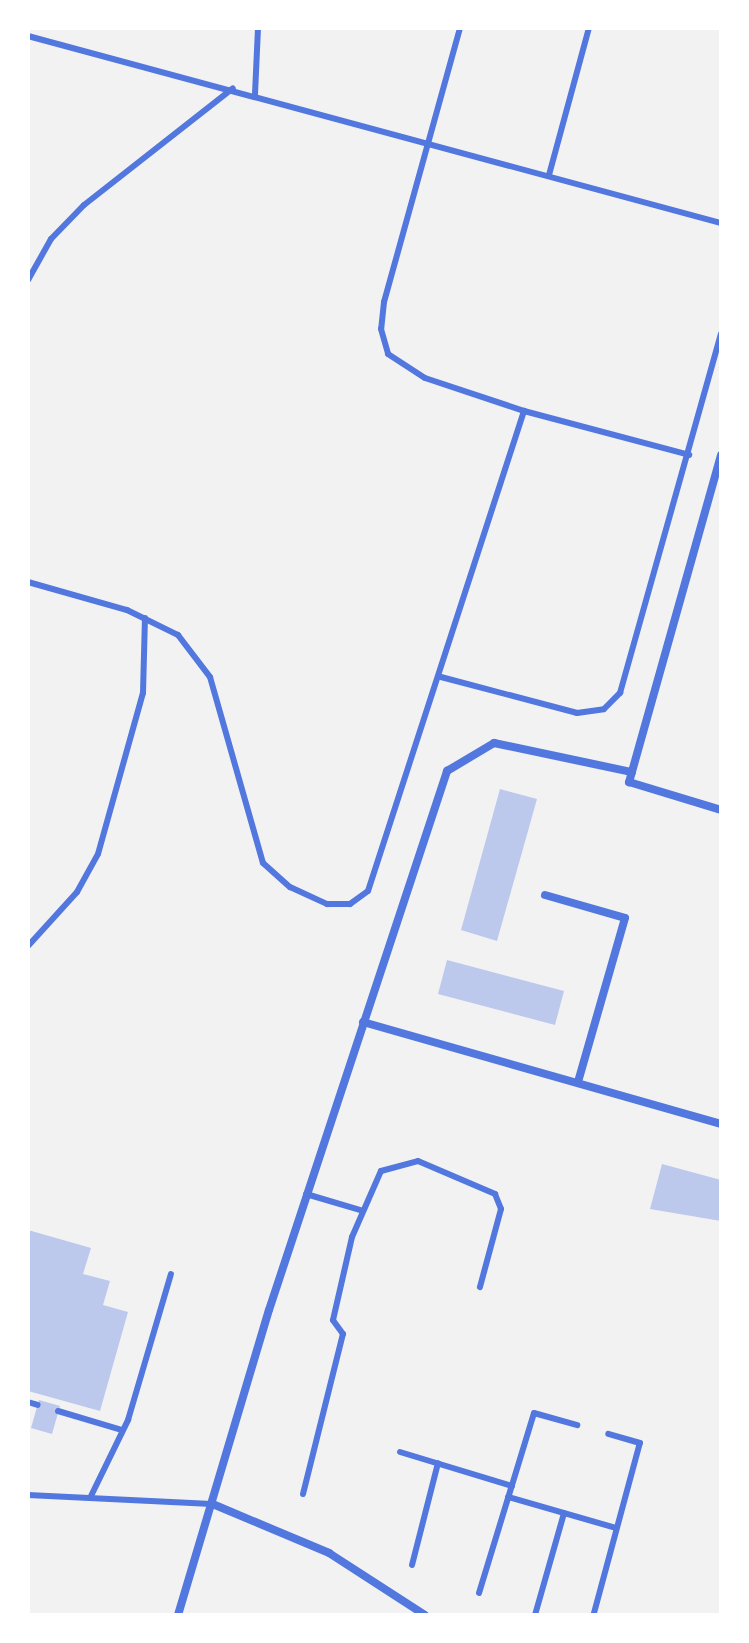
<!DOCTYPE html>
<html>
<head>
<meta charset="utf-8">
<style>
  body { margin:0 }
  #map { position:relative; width:749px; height:1643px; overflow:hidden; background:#f2f2f2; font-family:Bitter,serif }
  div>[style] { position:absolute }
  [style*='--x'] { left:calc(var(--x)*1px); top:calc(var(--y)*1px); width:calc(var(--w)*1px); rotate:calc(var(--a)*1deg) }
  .building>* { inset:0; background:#bdc9ec }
  .service>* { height:6px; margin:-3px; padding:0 3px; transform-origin:3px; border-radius:3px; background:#5277de }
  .minor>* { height:8px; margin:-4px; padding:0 4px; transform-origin:4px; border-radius:4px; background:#5277de }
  span { translate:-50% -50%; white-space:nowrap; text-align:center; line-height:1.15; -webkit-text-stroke:8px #fff; paint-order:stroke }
  .frame { position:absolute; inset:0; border:30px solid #fff; pointer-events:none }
</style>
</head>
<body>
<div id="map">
  <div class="building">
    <i style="clip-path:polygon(500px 789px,537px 799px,497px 941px,461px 930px)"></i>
    <i style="clip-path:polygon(447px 960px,564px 991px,555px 1025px,438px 994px)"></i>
    <i style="clip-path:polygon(662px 1164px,721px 1180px,721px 1221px,650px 1209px)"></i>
    <i style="clip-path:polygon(28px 1230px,91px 1248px,83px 1274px,110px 1281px,103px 1305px,128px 1312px,100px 1411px,28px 1391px)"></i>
    <i style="clip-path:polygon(39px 1400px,60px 1406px,52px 1434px,31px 1428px)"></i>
  </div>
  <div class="service">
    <i style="--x:460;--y:28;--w:284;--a:105.5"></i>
    <i style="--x:384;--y:302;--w:27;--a:96"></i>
    <i style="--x:381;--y:329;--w:26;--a:74"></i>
    <i style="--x:388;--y:354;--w:44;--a:33"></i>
    <i style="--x:425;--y:378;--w:104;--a:18.4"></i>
    <i style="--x:524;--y:411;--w:171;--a:14.9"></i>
    <i style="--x:28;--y:36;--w:718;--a:15.1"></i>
    <i style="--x:255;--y:94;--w:66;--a:-87.4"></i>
    <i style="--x:549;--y:175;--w:152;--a:-74.8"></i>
    <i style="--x:28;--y:280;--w:47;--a:-60.7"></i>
    <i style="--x:51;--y:239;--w:47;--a:-45.9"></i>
    <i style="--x:84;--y:205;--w:189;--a:-38.1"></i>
    <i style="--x:28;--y:582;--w:103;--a:15.8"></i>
    <i style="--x:127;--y:610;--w:57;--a:26.1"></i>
    <i style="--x:178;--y:635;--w:53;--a:52.7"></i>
    <i style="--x:210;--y:677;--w:193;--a:74.1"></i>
    <i style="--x:263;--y:863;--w:36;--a:42"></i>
    <i style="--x:290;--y:887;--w:41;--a:24.7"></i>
    <i style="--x:327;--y:904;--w:23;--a:0"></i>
    <i style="--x:350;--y:904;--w:22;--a:-36"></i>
    <i style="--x:368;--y:891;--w:505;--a:-72"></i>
    <i style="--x:441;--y:677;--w:141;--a:14.8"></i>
    <i style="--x:577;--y:713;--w:27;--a:-8"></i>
    <i style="--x:604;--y:709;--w:23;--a:-45"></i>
    <i style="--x:620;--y:693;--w:373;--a:-74.3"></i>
    <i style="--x:28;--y:946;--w:73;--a:-47.8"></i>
    <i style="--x:77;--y:892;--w:43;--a:-61.1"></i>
    <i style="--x:98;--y:854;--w:167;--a:-74.4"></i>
    <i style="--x:143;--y:693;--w:75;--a:-88.5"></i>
    <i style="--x:306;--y:1194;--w:56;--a:16.5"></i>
    <i style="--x:28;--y:1402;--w:10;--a:17"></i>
    <i style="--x:58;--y:1411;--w:67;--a:16.5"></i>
    <i style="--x:400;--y:1452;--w:117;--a:16.9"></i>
    <i style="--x:303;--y:1494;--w:165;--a:-76"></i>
    <i style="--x:343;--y:1334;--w:17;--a:-126"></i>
    <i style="--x:333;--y:1320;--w:85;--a:-77.1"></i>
    <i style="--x:352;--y:1237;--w:72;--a:-66.3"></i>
    <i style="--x:381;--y:1171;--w:38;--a:-15"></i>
    <i style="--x:418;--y:1161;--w:84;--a:23.2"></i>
    <i style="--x:495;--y:1194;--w:16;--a:68"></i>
    <i style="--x:501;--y:1209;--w:81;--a:105.1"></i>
    <i style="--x:28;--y:1495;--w:184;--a:2.8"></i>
    <i style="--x:91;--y:1496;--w:85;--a:-64"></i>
    <i style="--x:128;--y:1420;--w:152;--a:-73.6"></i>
    <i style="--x:508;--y:1497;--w:112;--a:16"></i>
    <i style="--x:412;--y:1565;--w:105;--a:-75.7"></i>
    <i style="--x:479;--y:1593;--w:188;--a:-73"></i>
    <i style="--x:534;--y:1413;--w:45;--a:15.6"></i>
    <i style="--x:594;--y:1613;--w:176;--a:-74.9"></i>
    <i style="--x:640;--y:1443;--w:33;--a:-164"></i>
    <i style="--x:535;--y:1615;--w:106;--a:-74.1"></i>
  </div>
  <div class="minor">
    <i style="--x:721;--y:455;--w:340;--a:105.7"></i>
    <i style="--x:629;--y:782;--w:96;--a:16.9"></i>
    <i style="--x:545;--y:895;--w:83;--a:16"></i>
    <i style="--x:625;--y:918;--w:171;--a:106"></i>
    <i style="--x:363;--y:1022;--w:372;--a:15.9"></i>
    <i style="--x:215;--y:1505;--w:124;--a:22.8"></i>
    <i style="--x:329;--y:1553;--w:114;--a:32.9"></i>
    <i style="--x:178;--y:1615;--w:318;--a:-73.4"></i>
    <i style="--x:269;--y:1310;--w:568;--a:-71.72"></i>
    <i style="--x:447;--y:771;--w:55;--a:-30.8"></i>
    <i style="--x:494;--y:743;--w:141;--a:11.9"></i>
  </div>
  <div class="frame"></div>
</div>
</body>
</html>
